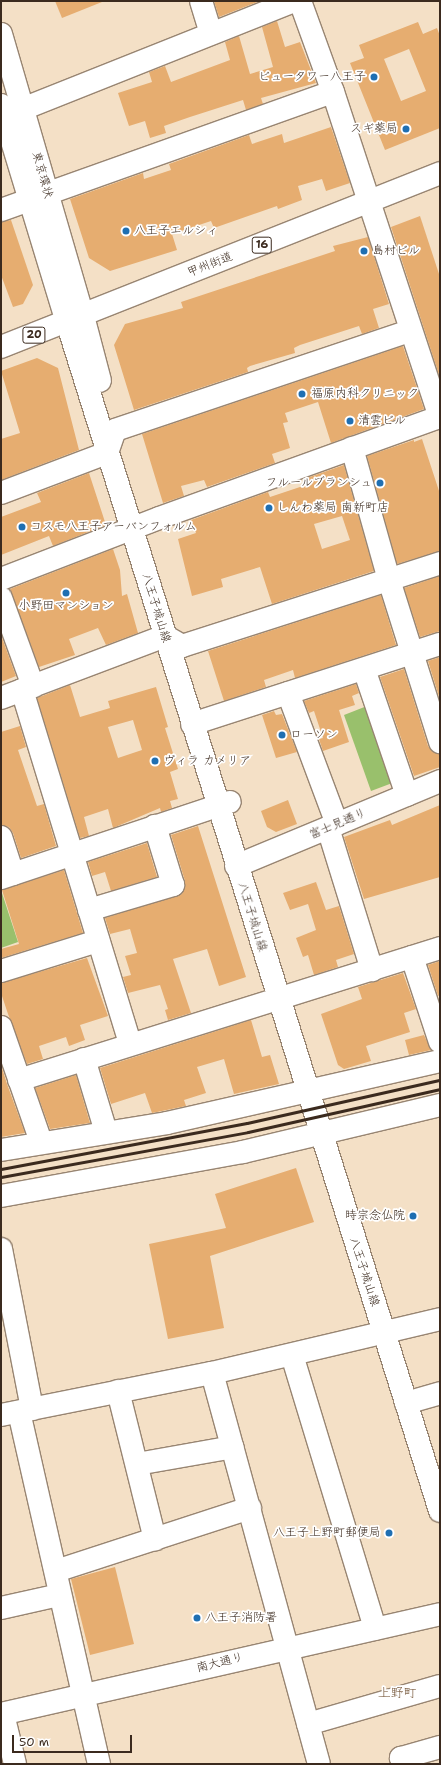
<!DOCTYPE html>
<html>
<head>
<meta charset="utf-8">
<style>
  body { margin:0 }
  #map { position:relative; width:441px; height:1765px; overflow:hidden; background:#f4e0c6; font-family:"Shantell Sans","Klee One",sans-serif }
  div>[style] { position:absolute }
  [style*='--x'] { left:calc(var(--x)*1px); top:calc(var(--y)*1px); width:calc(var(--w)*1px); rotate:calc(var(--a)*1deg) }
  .green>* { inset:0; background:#99c06c }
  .building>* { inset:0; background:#e6ad70 }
  .roads { filter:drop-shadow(1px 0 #988572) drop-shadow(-1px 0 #988572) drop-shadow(0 1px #988572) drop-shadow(0 -1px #988572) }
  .minor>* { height:22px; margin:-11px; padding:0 11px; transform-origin:11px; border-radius:11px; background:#fff }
  .major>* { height:22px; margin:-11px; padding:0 11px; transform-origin:11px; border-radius:11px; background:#fff }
  .highway>* { height:22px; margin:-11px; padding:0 11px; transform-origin:11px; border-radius:11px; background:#fff }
  .rail>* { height:3px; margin:-1.5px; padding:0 1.5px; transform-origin:1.5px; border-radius:1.5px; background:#3b2a1e }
  .dots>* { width:11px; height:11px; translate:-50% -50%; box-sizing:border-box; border:2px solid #fff; border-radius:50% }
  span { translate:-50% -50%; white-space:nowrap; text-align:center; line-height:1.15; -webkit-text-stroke:3.5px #fff; paint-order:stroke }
  .shield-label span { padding:1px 3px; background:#fff; border:1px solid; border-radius:3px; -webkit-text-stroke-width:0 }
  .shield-label { font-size:11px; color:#3b2a1e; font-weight:700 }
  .poi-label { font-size:12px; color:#3b2a1e }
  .right { translate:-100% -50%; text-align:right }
  .left { translate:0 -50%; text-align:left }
  .street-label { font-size:12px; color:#3b2a1e }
  .neighbourhood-label { font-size:13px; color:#77583b }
  .frame { position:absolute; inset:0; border:2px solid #3b2a1e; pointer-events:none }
  .scale { position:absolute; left:12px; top:1735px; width:120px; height:18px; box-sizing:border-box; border:2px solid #3b2a1e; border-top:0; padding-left:5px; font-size:12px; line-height:14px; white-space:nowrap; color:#3b2a1e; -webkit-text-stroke:3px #fff; paint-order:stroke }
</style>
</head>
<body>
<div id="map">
  <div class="green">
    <i style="clip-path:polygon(367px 706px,395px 782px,371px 791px,344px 715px)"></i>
    <i style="clip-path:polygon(1px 890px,18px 942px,1px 948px)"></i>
  </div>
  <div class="building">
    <i style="clip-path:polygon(55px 1px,102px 1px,102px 2px,62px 18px)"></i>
    <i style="clip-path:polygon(214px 1px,260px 1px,219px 17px)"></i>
    <i style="clip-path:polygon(277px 21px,285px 47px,300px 42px,316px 83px,261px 98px,263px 104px,246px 110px,243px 100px,190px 117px,164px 126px,166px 133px,150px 138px,145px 121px,129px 126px,118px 93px,152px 82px,149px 72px,165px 66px,171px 82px,230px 60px,225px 42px,239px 36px,250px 74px,273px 67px,262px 27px)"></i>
    <i style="clip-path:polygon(evenodd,418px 22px,423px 34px,437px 28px,440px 36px,440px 128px,385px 150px,350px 63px,364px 58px,359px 45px,418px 22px,409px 49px,426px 91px,401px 101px,384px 59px,409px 49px)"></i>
    <i style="clip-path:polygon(331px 127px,350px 183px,326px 191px,322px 179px,298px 186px,302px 200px,278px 209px,277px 206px,214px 228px,211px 221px,172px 234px,177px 250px,110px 271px,89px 258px,70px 199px,143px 173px,144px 179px,171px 170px,169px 164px,249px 135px,252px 144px,282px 134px,284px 143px)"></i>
    <i style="clip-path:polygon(420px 216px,440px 277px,440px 378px,391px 227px)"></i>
    <i style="clip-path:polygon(11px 220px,33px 285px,23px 304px,13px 307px,1px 275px,1px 222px)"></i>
    <i style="clip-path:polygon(368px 237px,389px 304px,373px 309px,379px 328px,362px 334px,359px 326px,300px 345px,294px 348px,295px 353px,250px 366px,247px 368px,248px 372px,134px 410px,114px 345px,125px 324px,183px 308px,181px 302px,335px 251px,333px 246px)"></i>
    <i style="clip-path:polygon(403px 346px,424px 409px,331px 443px,318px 402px,285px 413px,288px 422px,283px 423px,290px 448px,272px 454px,275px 463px,207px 487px,204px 480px,181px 486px,184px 496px,163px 503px,142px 434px)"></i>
    <i style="clip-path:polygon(37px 358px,58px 368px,79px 450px,1px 480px,1px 439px,20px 433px,1px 371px)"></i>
    <i style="clip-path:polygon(422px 439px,440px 494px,440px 551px,397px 564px,367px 456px,414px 440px,414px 442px)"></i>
    <i style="clip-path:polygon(evenodd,344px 465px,374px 571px,272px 604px,260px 567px,221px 579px,223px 587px,192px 596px,178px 539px,196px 533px,191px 520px,268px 492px,270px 497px,309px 484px,307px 478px,344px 465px,342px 516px,350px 540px,322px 549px,314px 524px,342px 516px)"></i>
    <i style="clip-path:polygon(89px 473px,106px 525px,53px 546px,49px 536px,1px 555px,1px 517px,41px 502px,37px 493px)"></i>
    <i style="clip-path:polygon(113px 549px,120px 570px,122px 596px,127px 594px,138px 633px,106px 645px,98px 628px,69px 639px,75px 655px,39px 667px,10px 589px)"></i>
    <i style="clip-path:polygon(440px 576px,440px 631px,420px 637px,404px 588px)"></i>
    <i style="clip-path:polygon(381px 595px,396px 645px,295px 678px,293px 670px,264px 680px,266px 687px,224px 701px,208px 651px)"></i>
    <i style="clip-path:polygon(1px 635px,16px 676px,1px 682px)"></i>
    <i style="clip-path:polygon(440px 657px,440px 700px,428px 661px)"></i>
    <i style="clip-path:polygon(404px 669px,428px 746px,432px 751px,440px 754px,440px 767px,414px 776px,380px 677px)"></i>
    <i style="clip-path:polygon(356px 684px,359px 693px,352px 696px,355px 705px,339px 710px,349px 742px,323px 751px,319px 739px,323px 738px,314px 711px,309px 713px,304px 701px)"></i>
    <i style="clip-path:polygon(evenodd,70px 685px,80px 717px,110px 708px,108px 701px,156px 687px,168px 727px,165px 728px,178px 769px,170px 772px,178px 799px,170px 801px,172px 808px,161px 812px,160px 808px,113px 828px,108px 809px,84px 817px,89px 836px,80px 838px,37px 698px,70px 685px,133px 720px,142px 750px,118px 758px,108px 727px,133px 720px)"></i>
    <i style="clip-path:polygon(274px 711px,276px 715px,282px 714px,297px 752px,276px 758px,262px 715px)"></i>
    <i style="clip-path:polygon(20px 726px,26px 747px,18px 750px,37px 806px,44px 804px,56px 846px,21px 858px,13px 833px,9px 827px,1px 825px,1px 732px)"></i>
    <i style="clip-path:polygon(288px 800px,297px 824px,276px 832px,267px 827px,261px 811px)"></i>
    <i style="clip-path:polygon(440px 805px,440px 877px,364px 899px,344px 837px,390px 820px,392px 825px)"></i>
    <i style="clip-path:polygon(198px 826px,246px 977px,219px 986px,207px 949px,173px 959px,191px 1013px,168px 1020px,165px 1010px,168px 1009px,160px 985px,128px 993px,123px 977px,131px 975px,125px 956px,137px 953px,130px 929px,110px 934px,105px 918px,182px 894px,185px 881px,171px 835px)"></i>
    <i style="clip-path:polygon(147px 843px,157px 877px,111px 891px,105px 872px,92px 876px,88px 862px)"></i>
    <i style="clip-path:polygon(64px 870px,83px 933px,1px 958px,1px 949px,19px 944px,2px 890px)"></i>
    <i style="clip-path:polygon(316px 882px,326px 910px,339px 906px,354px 954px,336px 960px,338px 967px,314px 975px,308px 955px,303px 957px,296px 938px,316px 930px,308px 904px,290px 910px,283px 893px)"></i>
    <i style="clip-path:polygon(87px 958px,108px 1016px,80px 1025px,85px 1040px,69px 1046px,66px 1037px,39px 1046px,43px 1059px,27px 1064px,8px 1014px,1px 993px,1px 983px)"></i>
    <i style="clip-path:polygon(440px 961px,440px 995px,438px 996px,428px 965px)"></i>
    <i style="clip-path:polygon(403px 973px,416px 1009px,404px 1013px,410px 1032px,366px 1046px,371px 1061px,344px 1069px,338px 1065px,321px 1014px,362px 999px,358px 987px)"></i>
    <i style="clip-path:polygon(251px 1020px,262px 1057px,270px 1055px,279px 1084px,234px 1094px,224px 1059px,197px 1067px,206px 1093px,184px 1100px,186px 1106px,152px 1113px,145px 1093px,111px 1104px,100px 1068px)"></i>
    <i style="clip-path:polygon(424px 1035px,431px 1050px,409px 1055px,405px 1040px)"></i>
    <i style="clip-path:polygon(1px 1065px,7px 1084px,25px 1133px,1px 1137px)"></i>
    <i style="clip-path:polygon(76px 1075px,90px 1123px,50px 1129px,35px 1088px)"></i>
    <i style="clip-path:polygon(296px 1168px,314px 1222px,210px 1256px,224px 1328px,168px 1339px,149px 1244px,226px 1228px,215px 1194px)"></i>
    <i style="clip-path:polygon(115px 1567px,134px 1644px,90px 1655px,71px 1579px)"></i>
  </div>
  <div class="roads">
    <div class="minor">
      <i style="--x:201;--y:1;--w:34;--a:73"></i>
      <i style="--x:300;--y:1;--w:97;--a:70.1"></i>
      <i style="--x:333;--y:92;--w:343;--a:71.8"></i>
      <i style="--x:5;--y:116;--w:311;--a:-21.7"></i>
      <i style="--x:1;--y:210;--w:352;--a:-19.6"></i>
      <i style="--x:352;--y:448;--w:137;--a:74.3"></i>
      <i style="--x:389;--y:580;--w:170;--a:72.5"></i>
      <i style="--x:1;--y:493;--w:113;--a:-20.7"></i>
      <i style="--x:107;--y:453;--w:24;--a:-71"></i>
      <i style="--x:115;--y:430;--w:311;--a:-18.6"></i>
      <i style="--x:1;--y:579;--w:169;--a:-21.1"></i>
      <i style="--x:159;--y:518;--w:299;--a:-19.8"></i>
      <i style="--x:1;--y:598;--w:94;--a:70"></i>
      <i style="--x:364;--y:669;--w:133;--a:71.2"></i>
      <i style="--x:22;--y:690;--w:370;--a:73"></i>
      <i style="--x:288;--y:693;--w:140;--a:69.5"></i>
      <i style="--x:1;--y:698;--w:175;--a:-20.7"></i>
      <i style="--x:165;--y:636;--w:20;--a:30"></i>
      <i style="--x:182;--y:646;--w:271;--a:-17.8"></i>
      <i style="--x:192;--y:724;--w:261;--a:-17.9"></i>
      <i style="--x:328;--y:828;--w:149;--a:72.8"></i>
      <i style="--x:1;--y:837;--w:39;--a:72"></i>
      <i style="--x:236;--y:866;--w:221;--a:-22.6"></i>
      <i style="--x:1;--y:878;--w:241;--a:-18.4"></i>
      <i style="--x:89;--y:910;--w:88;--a:-16.6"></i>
      <i style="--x:173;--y:885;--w:62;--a:-107"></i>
      <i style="--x:412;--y:957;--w:89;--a:71.8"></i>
      <i style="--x:1;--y:971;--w:102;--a:-17.2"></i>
      <i style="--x:1;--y:1027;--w:122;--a:70.8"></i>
      <i style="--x:84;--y:1059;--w:76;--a:73.2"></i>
      <i style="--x:19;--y:1080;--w:441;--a:-17.4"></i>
      <i style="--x:1;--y:1150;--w:168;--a:-9.2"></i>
      <i style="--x:167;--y:1123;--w:280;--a:-12.8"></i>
      <i style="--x:1;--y:1196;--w:246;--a:-10.3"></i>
      <i style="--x:243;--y:1152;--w:203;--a:-13.4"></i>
      <i style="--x:1;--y:1249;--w:163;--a:79"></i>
      <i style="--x:292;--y:1355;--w:286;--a:73.1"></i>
      <i style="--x:212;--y:1373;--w:405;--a:74.7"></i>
      <i style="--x:118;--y:1391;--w:153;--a:76"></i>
      <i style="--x:406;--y:1403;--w:35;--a:-16"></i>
      <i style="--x:19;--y:1412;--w:361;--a:77.2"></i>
      <i style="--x:1;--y:1415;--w:215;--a:-11.3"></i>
      <i style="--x:212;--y:1373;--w:234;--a:-13.3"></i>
      <i style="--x:137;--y:1464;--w:97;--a:-10"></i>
      <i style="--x:56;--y:1571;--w:204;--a:-18"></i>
      <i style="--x:1;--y:1608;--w:59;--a:-12.6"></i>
      <i style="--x:1;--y:1714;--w:450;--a:-12.8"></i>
      <i style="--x:3;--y:1714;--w:51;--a:76.5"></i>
      <i style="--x:308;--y:1724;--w:137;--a:-16.1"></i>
      <i style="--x:404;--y:1764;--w:7;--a:-117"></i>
      <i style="--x:401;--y:1758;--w:41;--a:-15.8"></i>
    </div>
    <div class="major">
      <i style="--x:83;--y:316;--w:67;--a:75.3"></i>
      <i style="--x:67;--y:322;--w:1246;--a:72.58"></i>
    </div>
    <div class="highway">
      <i style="--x:1;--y:34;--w:294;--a:73.8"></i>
      <i style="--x:1;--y:105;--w:227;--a:73.1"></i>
      <i style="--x:1;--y:347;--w:472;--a:-21.6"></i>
    </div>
  </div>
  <div class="rail">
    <i style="--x:1;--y:1169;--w:250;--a:-10.6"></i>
    <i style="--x:247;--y:1123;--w:198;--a:-12.6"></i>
    <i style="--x:1;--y:1177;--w:251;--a:-10.3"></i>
    <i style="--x:248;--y:1132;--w:197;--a:-12.6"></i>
  </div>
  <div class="dots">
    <i style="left:374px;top:77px;background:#1f6fb2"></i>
    <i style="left:406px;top:129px;background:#1f6fb2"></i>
    <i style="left:126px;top:231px;background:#1f6fb2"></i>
    <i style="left:364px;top:251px;background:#1f6fb2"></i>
    <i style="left:302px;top:394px;background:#1f6fb2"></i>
    <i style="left:350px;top:421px;background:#1f6fb2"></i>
    <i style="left:380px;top:483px;background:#1f6fb2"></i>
    <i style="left:269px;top:508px;background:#1f6fb2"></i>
    <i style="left:22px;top:527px;background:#1f6fb2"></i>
    <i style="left:66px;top:593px;background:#1f6fb2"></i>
    <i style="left:282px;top:735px;background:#1f6fb2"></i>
    <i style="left:155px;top:761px;background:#1f6fb2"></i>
    <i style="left:413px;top:1216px;background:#1f6fb2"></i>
    <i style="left:389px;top:1533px;background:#1f6fb2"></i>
    <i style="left:197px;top:1618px;background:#1f6fb2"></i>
  </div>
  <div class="shield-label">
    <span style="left:262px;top:245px">16</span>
    <span style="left:34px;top:335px">20</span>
  </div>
  <div class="poi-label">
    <span class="right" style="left:366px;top:77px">ビュータワー八王子</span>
    <span class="right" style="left:398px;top:129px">スギ薬局</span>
    <span class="left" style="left:134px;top:231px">八王子エルシィ</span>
    <span class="left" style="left:372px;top:251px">島村ビル</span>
    <span class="left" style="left:311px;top:394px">福原内科クリニック</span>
    <span class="left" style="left:358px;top:421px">清雲ビル</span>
    <span class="right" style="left:372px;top:483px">フルールブランシュ</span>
    <span class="left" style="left:277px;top:508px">しんわ薬局 南新町店</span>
    <span class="left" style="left:30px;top:527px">コスモ八王子アーバンフォルム</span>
    <span style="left:66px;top:606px">小野田マンション</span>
    <span class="left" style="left:290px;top:735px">ローソン</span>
    <span class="left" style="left:163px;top:761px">ヴィラ カメリア</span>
    <span class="right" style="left:405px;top:1216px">時宗念仏院</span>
    <span class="right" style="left:381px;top:1533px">八王子上野町郵便局</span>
    <span class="left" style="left:205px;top:1618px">八王子消防署</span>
  </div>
  <div class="street-label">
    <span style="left:42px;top:175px;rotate:74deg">東京環状</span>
    <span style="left:210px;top:265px;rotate:-22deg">甲州街道</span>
    <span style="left:156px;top:608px;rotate:73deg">八王子城山線</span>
    <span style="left:338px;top:824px;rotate:-23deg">富士見通り</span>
    <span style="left:252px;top:917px;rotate:73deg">八王子城山線</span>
    <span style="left:364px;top:1272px;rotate:72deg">八王子城山線</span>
    <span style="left:220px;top:1663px;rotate:-14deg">南大通り</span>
  </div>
  <div class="neighbourhood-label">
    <span style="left:397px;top:1693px">上野町</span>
  </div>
  <div class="frame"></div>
  <div class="scale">50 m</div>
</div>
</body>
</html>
